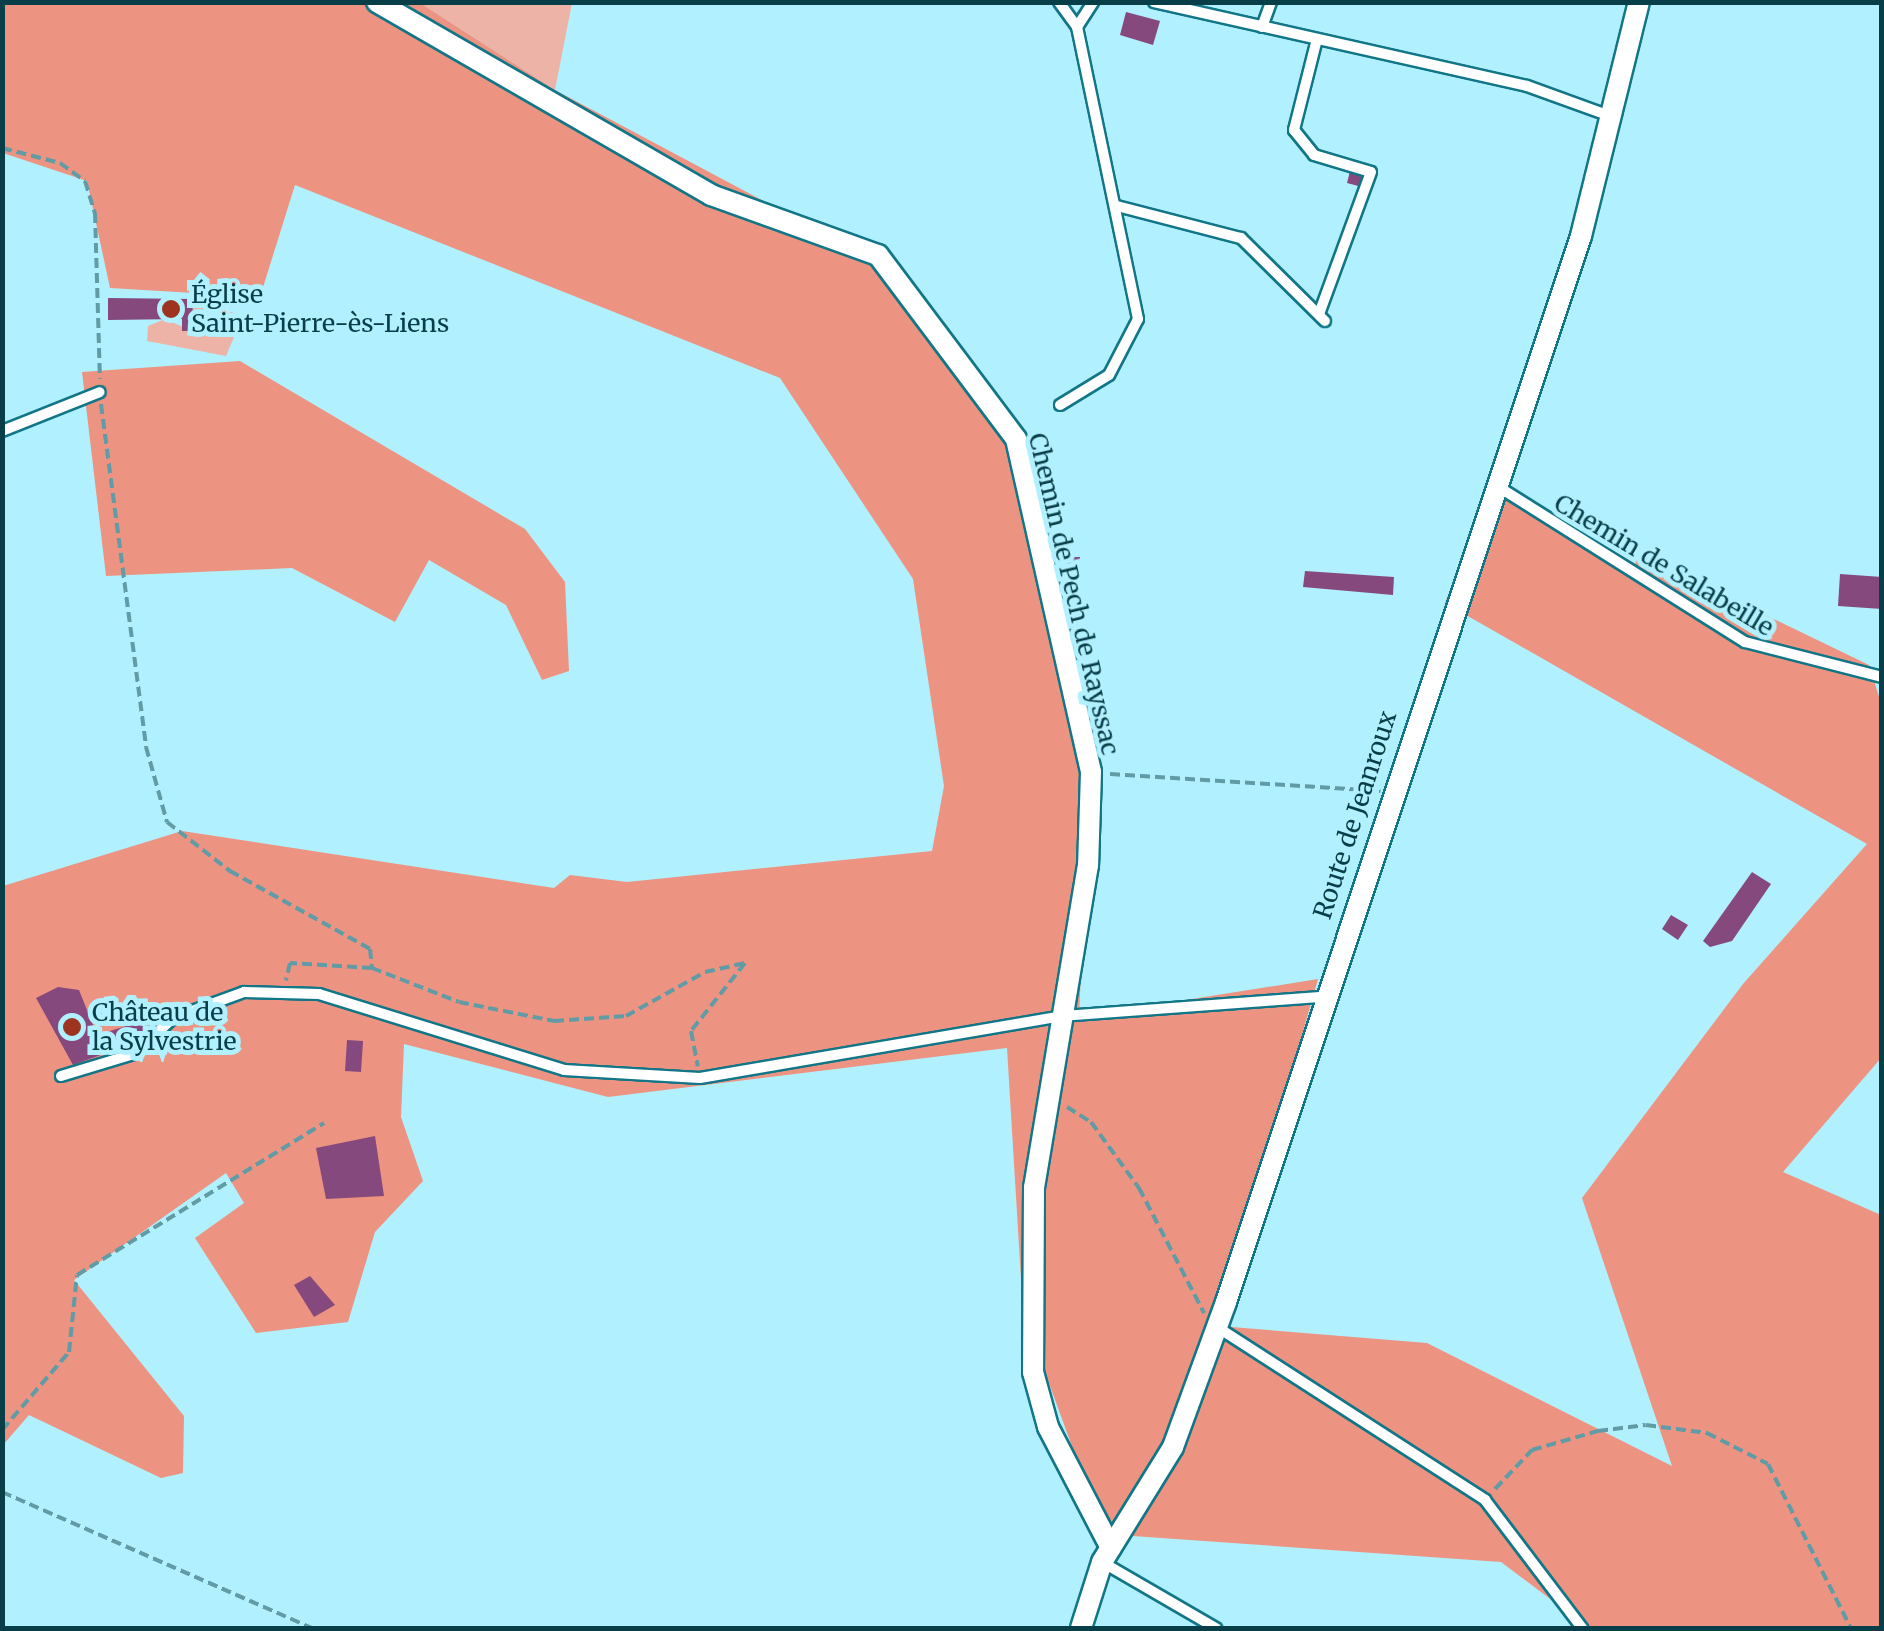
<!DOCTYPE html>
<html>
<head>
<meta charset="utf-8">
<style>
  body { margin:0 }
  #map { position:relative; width:1884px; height:1631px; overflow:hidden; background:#b1f0fe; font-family:Merriweather,serif }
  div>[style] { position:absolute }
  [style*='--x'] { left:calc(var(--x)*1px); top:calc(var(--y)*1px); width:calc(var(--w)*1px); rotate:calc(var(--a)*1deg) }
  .green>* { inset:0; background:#eeb3a7 }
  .forest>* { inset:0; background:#ed9381 }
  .building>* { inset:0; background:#86497d }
  .path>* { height:4px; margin-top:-2px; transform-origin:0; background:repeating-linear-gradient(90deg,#609ba6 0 10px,transparent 0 15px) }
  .roads { filter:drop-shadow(2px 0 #117687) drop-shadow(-2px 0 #117687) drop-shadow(0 2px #117687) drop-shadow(0 -2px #117687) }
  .service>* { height:10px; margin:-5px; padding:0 5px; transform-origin:5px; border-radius:5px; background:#fff }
  .minor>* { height:20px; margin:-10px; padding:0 10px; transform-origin:10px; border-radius:10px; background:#fff }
  .dots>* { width:28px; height:28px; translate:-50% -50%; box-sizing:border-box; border:5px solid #b1f0fe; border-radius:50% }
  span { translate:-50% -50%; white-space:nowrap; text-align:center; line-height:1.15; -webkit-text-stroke:10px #b1f0fe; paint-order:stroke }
  .poi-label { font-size:25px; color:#083e47 }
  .left { translate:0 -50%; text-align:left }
  .street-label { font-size:25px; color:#083e47 }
  .frame { position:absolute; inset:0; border:5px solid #083e47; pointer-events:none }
</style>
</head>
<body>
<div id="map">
  <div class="green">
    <i style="clip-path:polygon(420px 3px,572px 3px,555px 90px)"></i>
    <i style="clip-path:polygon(193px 299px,243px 316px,226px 356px,147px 341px,148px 326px,165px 319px,192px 331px)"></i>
  </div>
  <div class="forest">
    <i style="clip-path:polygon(3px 3px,420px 3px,555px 90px,895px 271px,991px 403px,1094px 688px,1079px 1017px,1318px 979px,1219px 1326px,1427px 1343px,1672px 1466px,1582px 1198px,1743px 984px,1867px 844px,1445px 603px,1492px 483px,1869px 665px,1882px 706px,1881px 1058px,1783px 1172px,1881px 1215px,1881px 1628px,1589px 1628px,1501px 1562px,1104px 1534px,1023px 1312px,1007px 1048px,608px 1097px,404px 1044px,401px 1117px,423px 1181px,375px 1232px,348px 1322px,256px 1333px,195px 1238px,244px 1203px,226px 1173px,74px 1280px,184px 1416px,183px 1473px,161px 1478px,29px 1415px,3px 1445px,3px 886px,182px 831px,554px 888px,570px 875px,627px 882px,932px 851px,944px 786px,913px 579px,780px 378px,295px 185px,260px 297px,110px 288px,87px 181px,3px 153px)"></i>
    <i style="clip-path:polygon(240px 361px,525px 529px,565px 582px,569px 671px,542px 680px,506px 605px,429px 560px,395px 622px,292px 568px,106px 576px,82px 372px)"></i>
  </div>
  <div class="building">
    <i style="clip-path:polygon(1126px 12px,1160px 21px,1153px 45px,1120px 35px)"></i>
    <i style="clip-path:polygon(1350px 171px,1365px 175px,1362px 187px,1347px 183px)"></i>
    <i style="clip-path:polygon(108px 298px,193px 299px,192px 331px,182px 331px,182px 319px,108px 320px)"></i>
    <i style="clip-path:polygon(1066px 557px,1080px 557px,1081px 584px,1067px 584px)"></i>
    <i style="clip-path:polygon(1305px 571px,1394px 577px,1393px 595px,1303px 587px)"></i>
    <i style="clip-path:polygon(1840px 574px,1882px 577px,1882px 609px,1838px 606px)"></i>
    <i style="clip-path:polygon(1752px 872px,1771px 884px,1732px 941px,1710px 947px,1703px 941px)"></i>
    <i style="clip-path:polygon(1671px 915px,1688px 925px,1678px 940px,1662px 929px)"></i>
    <i style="clip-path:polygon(58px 987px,79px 990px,97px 1035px,149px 1019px,156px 1035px,73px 1065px,36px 998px)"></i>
    <i style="clip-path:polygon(347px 1040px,363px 1041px,361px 1072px,345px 1071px)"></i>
    <i style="clip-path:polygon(375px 1136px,384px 1196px,326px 1199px,316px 1148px)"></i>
    <i style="clip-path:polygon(310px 1276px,335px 1305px,314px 1317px,294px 1285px)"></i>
  </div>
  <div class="path">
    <i style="--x:2;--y:148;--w:60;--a:14.5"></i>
    <i style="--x:60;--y:163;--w:31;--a:36"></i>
    <i style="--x:85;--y:181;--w:34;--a:73"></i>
    <i style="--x:95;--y:213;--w:166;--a:88.3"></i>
    <i style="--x:101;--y:404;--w:346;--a:82.5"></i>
    <i style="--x:146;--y:747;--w:78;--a:74.4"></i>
    <i style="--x:167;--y:822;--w:80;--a:37.9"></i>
    <i style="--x:230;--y:871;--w:160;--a:29.1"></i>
    <i style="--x:370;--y:949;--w:19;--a:84"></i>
    <i style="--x:372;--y:968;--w:82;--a:-176.5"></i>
    <i style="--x:290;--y:963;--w:18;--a:103"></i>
    <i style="--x:1110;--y:774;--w:271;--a:3.6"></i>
    <i style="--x:372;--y:968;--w:93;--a:21.3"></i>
    <i style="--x:459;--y:1002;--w:97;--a:11.3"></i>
    <i style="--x:554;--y:1021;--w:72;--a:-4"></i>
    <i style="--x:626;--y:1016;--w:90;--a:-29.1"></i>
    <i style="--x:705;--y:972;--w:41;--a:-12.7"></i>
    <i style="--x:745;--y:963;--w:87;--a:128.5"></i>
    <i style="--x:691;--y:1031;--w:36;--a:79"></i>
    <i style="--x:1067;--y:1107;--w:28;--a:32"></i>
    <i style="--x:1091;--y:1122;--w:82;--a:54"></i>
    <i style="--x:1139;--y:1188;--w:141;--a:62.5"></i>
    <i style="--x:2;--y:1430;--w:103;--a:-49.3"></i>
    <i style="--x:69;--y:1352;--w:77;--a:-84.1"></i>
    <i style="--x:77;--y:1275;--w:290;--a:-31.6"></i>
    <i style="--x:1495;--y:1489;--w:54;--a:-46.5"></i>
    <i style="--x:1532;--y:1450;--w:69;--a:-16.1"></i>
    <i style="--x:1598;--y:1431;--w:48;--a:-7.1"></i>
    <i style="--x:1646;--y:1425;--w:62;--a:7.5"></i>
    <i style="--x:1707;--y:1433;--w:68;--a:26.9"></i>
    <i style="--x:1768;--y:1464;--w:184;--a:63.2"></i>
    <i style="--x:2;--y:1492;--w:339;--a:23.7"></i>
  </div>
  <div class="roads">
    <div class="service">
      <i style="--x:1059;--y:2;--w:31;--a:54"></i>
      <i style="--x:1154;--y:2;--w:382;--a:12.7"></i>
      <i style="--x:1527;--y:86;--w:88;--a:19.9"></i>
      <i style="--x:1262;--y:27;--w:27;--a:-70"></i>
      <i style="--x:1317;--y:39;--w:94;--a:104.2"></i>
      <i style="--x:1294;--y:130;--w:32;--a:51"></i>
      <i style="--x:1314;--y:155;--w:59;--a:16.6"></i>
      <i style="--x:1371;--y:172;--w:151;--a:110.1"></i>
      <i style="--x:1117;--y:206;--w:128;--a:14.5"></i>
      <i style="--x:1241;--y:238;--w:118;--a:44.7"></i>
      <i style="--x:1060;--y:405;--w:57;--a:-31.5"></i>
      <i style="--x:1109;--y:375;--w:63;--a:-62.6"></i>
      <i style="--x:1138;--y:319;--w:298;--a:-101.8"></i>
      <i style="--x:1077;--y:27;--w:30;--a:-57"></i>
      <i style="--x:2;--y:431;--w:105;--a:-21.7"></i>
      <i style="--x:1497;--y:486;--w:293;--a:32.2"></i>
      <i style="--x:1745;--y:642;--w:141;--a:14.3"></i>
      <i style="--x:61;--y:1076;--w:76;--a:-16.8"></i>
      <i style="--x:134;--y:1054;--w:53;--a:-42.7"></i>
      <i style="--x:173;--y:1018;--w:76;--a:-20.1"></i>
      <i style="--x:244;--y:992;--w:75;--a:1.5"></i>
      <i style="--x:319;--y:994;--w:257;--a:17.2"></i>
      <i style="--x:564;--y:1070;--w:136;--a:3.4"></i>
      <i style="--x:700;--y:1078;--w:367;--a:-9.7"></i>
      <i style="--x:1062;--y:1016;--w:260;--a:-4.2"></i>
      <i style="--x:1217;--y:1327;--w:319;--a:32.8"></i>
      <i style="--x:1485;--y:1500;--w:161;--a:52.8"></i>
      <i style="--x:1102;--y:1562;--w:132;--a:30.1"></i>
    </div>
    <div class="minor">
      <i style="--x:377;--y:2;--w:386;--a:30"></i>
      <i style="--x:711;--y:195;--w:177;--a:19.8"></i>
      <i style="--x:878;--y:255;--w:230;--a:53.1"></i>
      <i style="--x:1016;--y:439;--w:341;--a:77.3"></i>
      <i style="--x:1091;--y:772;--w:93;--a:91.8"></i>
      <i style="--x:1088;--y:865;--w:326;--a:99.5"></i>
      <i style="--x:1034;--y:1187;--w:185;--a:90.3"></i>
      <i style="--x:1033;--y:1372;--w:57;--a:74.7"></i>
      <i style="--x:1048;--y:1427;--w:136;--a:62.5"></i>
      <i style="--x:1081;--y:1628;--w:69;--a:-72.3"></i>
      <i style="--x:1102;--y:1562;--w:135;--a:-58.3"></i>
      <i style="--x:1173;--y:1447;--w:154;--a:-69.9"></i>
      <i style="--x:1226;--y:1302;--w:1124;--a:-71.58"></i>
      <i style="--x:1581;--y:236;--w:241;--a:-76.1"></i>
    </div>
  </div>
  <div class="dots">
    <i style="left:171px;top:309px;background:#9d3420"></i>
    <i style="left:72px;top:1027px;background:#9d3420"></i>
  </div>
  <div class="poi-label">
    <span class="left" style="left:191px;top:309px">Église<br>Saint-Pierre-ès-Liens</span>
    <span class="left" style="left:92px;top:1027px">Château de<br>la Sylvestrie</span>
  </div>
  <div class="street-label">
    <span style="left:1664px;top:565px;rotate:31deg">Chemin de Salabeille</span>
    <span style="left:1074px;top:594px;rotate:77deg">Chemin de Pech de Rayssac</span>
    <span style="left:1355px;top:815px;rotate:-72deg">Route de Jeanroux</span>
  </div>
  <div class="frame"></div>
</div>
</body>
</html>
